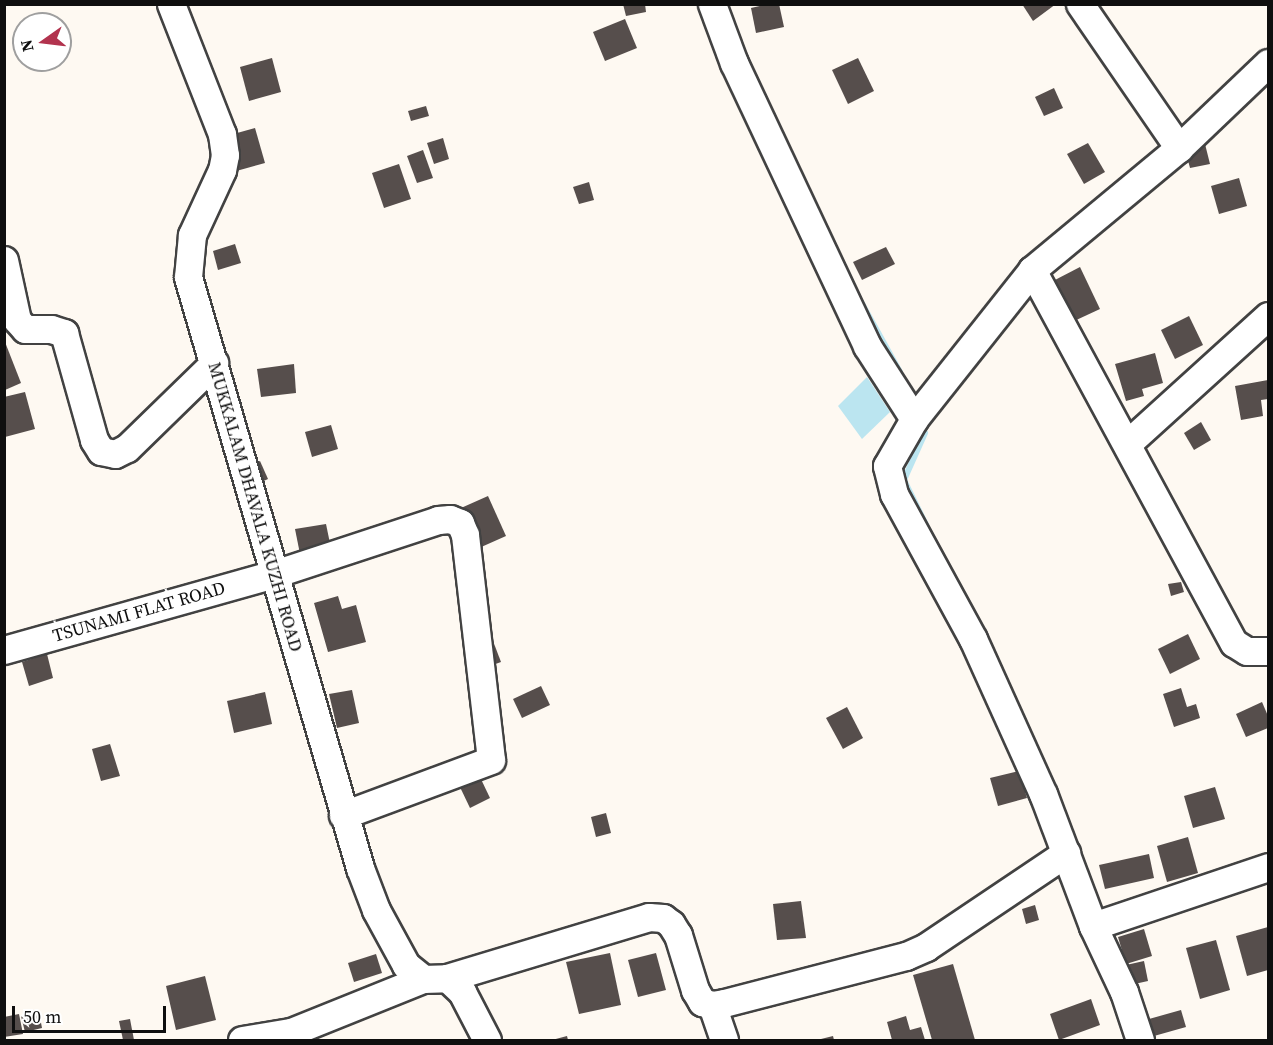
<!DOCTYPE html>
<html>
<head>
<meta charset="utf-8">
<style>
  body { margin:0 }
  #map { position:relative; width:1273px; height:1045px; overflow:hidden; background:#fef9f2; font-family:"Source Serif 4",serif }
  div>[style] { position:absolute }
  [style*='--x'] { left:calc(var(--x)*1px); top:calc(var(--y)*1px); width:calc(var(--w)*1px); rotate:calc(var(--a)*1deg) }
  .water>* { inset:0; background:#bbe5f0 }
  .stream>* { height:6px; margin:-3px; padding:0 3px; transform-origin:3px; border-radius:3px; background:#bbe5f0 }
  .building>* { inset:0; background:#564e4c }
  .roads { filter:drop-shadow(2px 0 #424242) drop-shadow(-2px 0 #424242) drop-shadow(0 2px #424242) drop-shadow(0 -2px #424242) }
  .minor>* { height:27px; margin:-13.5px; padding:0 13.5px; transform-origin:13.5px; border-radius:13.5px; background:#fff }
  span { translate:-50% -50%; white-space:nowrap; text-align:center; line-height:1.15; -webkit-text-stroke:6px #fff; paint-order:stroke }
  .street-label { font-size:18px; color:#0f0f0f }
  .frame { position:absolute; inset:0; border:6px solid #0f0f0f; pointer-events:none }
  .north { position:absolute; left:12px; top:12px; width:60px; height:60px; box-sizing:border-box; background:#fff; border:2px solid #9f9f9f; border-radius:50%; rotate:256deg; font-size:16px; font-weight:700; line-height:24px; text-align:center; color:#0f0f0f }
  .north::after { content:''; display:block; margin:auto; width:21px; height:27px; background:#b2334e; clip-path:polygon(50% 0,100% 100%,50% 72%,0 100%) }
  .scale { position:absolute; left:12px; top:1006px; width:154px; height:27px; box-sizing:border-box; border:3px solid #0f0f0f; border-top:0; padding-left:8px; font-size:18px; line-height:21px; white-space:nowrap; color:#0f0f0f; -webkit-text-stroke:4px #fff; paint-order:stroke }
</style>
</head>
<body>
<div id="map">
  <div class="water">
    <i style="clip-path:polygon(867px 377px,890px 412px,862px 439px,838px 406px)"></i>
  </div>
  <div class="stream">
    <i style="--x:861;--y:302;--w:80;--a:60.9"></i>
    <i style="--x:925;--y:433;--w:51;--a:114.1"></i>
    <i style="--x:904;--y:480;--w:50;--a:63.9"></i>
  </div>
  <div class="building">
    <i style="clip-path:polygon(623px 4px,645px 4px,646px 12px,626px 16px)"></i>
    <i style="clip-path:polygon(768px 4px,779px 4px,784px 27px,756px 33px,751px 8px)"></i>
    <i style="clip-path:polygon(1022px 4px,1056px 4px,1033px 21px)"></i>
    <i style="clip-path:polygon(625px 19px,637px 48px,605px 61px,593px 32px)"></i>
    <i style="clip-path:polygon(272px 58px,281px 92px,249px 101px,240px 67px)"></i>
    <i style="clip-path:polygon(858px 58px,874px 91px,848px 104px,832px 70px)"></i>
    <i style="clip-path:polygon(1054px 88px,1063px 108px,1044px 116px,1035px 97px)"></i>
    <i style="clip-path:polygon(426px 106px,429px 116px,411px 121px,408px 111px)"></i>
    <i style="clip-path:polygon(255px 128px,265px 163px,222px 175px,212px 140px)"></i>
    <i style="clip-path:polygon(443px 138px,449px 159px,434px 164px,427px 143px)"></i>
    <i style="clip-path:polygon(1088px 143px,1105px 172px,1084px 184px,1067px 154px)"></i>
    <i style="clip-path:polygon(1205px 144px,1210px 164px,1190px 168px,1185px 149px)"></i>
    <i style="clip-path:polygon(423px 150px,433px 178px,417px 183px,407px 156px)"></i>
    <i style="clip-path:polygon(399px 164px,411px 199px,384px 208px,372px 173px)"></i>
    <i style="clip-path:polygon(1239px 178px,1247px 206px,1219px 214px,1211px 186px)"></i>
    <i style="clip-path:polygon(589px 182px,594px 200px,579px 204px,573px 187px)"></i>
    <i style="clip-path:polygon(235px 244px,241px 263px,218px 270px,213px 251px)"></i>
    <i style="clip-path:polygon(886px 247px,895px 264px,862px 280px,853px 262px)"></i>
    <i style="clip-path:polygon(1080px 267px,1100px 309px,1072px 322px,1053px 281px)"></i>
    <i style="clip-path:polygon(1189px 316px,1203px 345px,1175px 359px,1161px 330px)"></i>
    <i style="clip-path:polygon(5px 342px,21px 383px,5px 390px)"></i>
    <i style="clip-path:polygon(1155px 353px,1163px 383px,1142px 389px,1144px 396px,1126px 401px,1115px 364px)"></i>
    <i style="clip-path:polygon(294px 364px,296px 393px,261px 397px,257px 369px)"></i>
    <i style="clip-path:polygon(1268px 380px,1268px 399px,1261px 400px,1263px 416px,1241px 420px,1235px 386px)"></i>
    <i style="clip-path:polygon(25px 392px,35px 429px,5px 437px,4px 397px)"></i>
    <i style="clip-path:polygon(1201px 422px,1211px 440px,1194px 450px,1184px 433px)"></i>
    <i style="clip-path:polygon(331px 425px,338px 449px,312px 457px,305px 432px)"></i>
    <i style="clip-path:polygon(260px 461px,268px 479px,253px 486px,245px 467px)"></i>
    <i style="clip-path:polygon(488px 496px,506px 536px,479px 548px,461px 508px)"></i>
    <i style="clip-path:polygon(326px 524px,332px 553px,301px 559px,295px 529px)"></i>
    <i style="clip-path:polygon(1181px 582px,1184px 592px,1171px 596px,1168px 584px)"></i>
    <i style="clip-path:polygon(338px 596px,342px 609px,356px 605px,366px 642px,328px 652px,314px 603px)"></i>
    <i style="clip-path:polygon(1188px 634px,1200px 659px,1170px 674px,1158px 649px)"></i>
    <i style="clip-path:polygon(493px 641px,501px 662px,490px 666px,482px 645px)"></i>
    <i style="clip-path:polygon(47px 654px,53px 678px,29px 686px,22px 662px)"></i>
    <i style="clip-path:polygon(541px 686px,550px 705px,522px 718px,513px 699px)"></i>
    <i style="clip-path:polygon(1181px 688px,1187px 707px,1196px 704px,1200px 718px,1174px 727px,1163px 694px)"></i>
    <i style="clip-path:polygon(352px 690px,359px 723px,337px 728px,329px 694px)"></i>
    <i style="clip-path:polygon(265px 692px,272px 724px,234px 733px,227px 701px)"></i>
    <i style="clip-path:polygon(1262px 702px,1268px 716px,1268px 728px,1246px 737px,1236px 714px)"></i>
    <i style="clip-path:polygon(847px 707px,863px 738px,843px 749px,826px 718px)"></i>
    <i style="clip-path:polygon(110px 744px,120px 776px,101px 781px,92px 749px)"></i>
    <i style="clip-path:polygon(1019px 771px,1027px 798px,998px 806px,990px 778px)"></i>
    <i style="clip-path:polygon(479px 775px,490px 798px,470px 808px,459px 785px)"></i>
    <i style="clip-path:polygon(1215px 787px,1225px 819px,1193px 828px,1184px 796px)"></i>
    <i style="clip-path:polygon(606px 813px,611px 833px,596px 837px,591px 817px)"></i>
    <i style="clip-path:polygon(1188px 837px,1198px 873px,1167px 882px,1157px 846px)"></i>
    <i style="clip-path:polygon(1149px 854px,1154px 878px,1105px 889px,1099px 865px)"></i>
    <i style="clip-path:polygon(801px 901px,806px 938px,777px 940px,773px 904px)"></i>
    <i style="clip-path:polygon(1035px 905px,1039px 920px,1026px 924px,1022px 909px)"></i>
    <i style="clip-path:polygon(1268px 927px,1268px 970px,1247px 976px,1236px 936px)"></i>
    <i style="clip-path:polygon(1144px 929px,1152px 956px,1126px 964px,1118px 937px)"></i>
    <i style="clip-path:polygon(1216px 940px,1230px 990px,1200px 999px,1186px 948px)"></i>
    <i style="clip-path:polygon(610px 953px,621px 1005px,579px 1014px,566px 962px)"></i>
    <i style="clip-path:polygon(656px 953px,666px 990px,638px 997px,628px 960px)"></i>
    <i style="clip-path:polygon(376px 954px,382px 973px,354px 982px,348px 963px)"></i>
    <i style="clip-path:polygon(1144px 961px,1148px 981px,1130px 985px,1126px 965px)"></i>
    <i style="clip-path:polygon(953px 964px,975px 1040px,932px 1040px,913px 975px)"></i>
    <i style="clip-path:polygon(205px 976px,216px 1020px,176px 1030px,166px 986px)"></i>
    <i style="clip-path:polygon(1091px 999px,1100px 1025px,1059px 1040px,1050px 1014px)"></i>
    <i style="clip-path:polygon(1181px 1010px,1186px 1027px,1154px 1036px,1149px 1019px)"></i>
    <i style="clip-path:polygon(39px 1012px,42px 1028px,25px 1032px,21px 1016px)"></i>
    <i style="clip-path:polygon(19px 1014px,23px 1034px,4px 1037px,4px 1017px)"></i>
    <i style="clip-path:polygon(906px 1016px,910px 1030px,921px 1027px,925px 1040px,892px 1040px,887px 1022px)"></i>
    <i style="clip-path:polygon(130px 1019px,134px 1040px,123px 1040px,119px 1021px)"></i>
    <i style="clip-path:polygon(567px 1036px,568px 1040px,552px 1040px)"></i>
    <i style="clip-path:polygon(833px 1036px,834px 1040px,817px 1040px)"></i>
  </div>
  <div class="roads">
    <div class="minor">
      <i style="--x:171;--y:4;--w:140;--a:68.6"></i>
      <i style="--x:222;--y:134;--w:21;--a:82"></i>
      <i style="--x:225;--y:155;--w:15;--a:101"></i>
      <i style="--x:222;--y:170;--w:72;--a:114.8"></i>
      <i style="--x:192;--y:235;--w:42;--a:95.4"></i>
      <i style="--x:188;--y:277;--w:616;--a:73.77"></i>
      <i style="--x:360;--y:868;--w:45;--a:69.1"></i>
      <i style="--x:376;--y:910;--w:63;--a:61.4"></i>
      <i style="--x:406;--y:965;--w:22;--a:39"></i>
      <i style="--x:423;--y:979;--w:24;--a:-2"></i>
      <i style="--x:447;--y:978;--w:211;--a:-16.8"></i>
      <i style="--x:649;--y:917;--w:14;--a:4"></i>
      <i style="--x:663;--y:918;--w:10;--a:37"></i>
      <i style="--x:671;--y:924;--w:13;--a:58"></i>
      <i style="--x:678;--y:935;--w:58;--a:72.8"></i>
      <i style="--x:695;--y:990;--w:14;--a:60"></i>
      <i style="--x:702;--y:1002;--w:10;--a:17"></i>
      <i style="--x:712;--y:1005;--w:12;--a:-9"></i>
      <i style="--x:724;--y:1003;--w:188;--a:-14.5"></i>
      <i style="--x:906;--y:956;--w:22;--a:-24"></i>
      <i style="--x:926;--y:947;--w:169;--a:-33.9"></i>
      <i style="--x:712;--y:4;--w:63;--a:69.6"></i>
      <i style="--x:734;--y:63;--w:313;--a:64.8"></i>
      <i style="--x:867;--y:346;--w:87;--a:57.2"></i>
      <i style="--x:1080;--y:4;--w:175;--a:55.5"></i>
      <i style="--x:4;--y:260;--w:61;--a:77.8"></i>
      <i style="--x:17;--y:320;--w:12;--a:48"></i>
      <i style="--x:25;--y:329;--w:26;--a:0"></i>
      <i style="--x:51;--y:329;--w:14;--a:17"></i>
      <i style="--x:64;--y:333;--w:111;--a:74.3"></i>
      <i style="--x:94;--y:440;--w:13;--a:58"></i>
      <i style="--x:101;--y:451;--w:14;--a:12"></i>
      <i style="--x:115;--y:454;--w:13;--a:-27"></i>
      <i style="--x:127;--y:448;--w:122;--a:-44.3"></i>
      <i style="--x:1032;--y:270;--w:424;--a:61.6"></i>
      <i style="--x:1234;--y:643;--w:15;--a:32"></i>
      <i style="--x:1247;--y:651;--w:21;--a:0"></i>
      <i style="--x:1128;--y:443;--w:189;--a:-42.2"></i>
      <i style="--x:4;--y:650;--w:280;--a:-15.7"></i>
      <i style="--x:274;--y:574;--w:173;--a:-18.2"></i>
      <i style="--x:438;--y:520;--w:12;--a:-5"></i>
      <i style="--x:450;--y:519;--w:11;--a:22"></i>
      <i style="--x:460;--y:523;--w:13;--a:67"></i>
      <i style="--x:465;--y:535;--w:226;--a:83.4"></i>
      <i style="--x:491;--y:760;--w:158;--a:159.6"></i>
      <i style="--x:1093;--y:926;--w:185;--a:-18.6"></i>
      <i style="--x:447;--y:978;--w:21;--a:43"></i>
      <i style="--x:462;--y:992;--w:54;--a:62.5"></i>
      <i style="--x:712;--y:1005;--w:37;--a:71"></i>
      <i style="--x:242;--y:1040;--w:50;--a:-9.3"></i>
      <i style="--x:291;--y:1032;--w:142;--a:-21.9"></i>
      <i style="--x:1140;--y:1040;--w:51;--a:-108.4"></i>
      <i style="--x:1124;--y:992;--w:73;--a:-115.2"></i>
      <i style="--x:1093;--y:926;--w:141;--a:-110.7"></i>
      <i style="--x:1043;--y:794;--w:170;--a:-114.3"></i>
      <i style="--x:973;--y:639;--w:165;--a:-118.6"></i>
      <i style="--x:894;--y:494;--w:29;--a:-104"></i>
      <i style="--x:887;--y:466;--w:54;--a:-60.1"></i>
      <i style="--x:914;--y:419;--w:190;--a:-51.6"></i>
      <i style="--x:1032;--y:270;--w:191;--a:-39.7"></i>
      <i style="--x:1179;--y:148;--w:123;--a:-43.7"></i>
    </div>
  </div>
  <div class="street-label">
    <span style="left:255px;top:507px;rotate:74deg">MUKKALAM DHAVALA KUZHI ROAD</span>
    <span style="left:139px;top:612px;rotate:-16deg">TSUNAMI FLAT ROAD</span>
  </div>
  <div class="frame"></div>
  <div class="north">N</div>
  <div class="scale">50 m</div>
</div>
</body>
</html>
